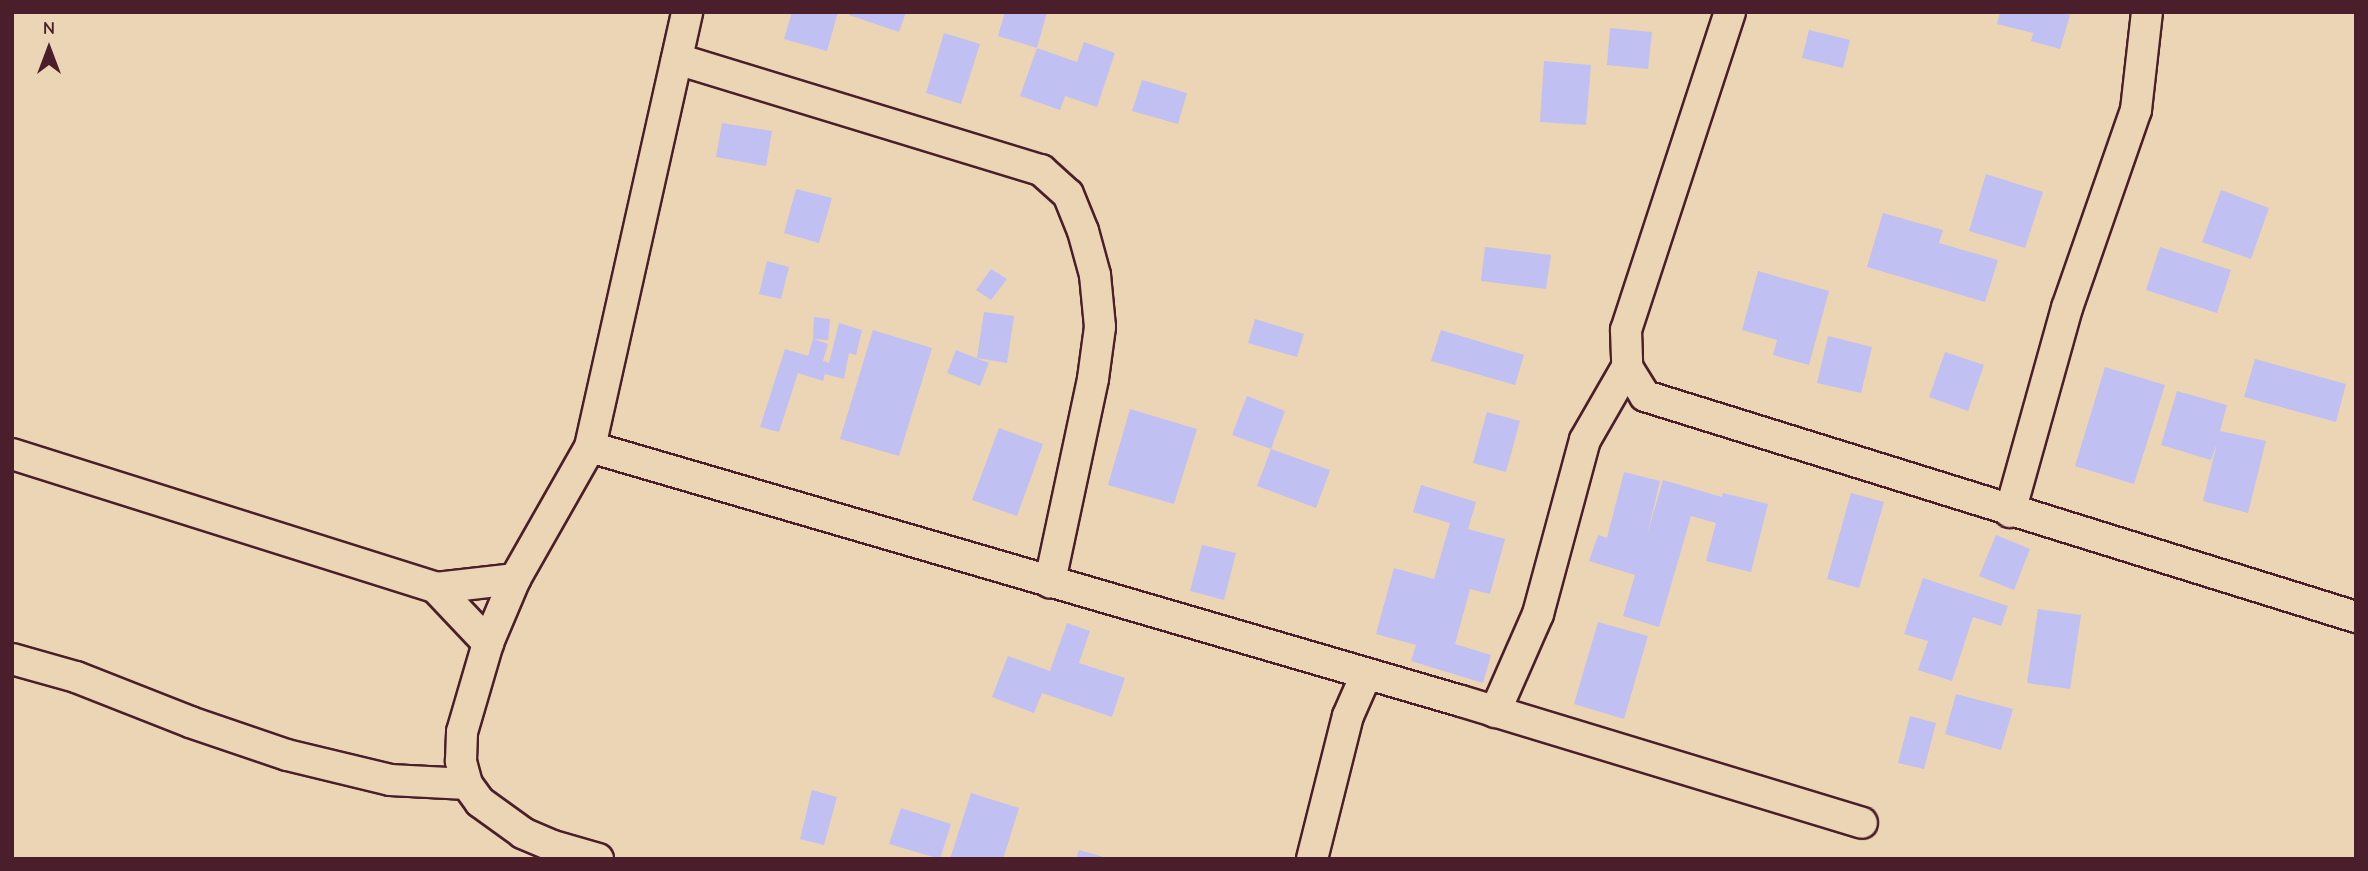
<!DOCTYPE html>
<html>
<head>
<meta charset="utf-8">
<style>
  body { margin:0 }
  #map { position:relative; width:2368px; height:871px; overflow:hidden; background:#ebd5b4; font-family:"Comic Neue",sans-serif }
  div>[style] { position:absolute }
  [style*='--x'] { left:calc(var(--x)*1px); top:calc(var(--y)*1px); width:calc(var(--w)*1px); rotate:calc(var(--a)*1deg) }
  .building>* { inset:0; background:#c1c0f2 }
  .roads { filter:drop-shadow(2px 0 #4a1f2b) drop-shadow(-2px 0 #4a1f2b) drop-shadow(0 2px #4a1f2b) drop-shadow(0 -2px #4a1f2b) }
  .minor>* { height:30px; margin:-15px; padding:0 15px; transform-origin:15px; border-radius:15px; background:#ebd5b4 }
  span { translate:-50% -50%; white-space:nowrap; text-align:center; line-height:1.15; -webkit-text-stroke:7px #ebd5b4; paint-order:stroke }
  .frame { position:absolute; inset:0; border:14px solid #4a1f2b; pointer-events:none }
  .north { position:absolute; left:14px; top:14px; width:70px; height:70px; -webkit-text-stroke:5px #ebd5b4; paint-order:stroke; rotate:0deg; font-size:19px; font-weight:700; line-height:28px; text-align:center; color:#4a1f2b }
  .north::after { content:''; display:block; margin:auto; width:24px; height:32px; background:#4a1f2b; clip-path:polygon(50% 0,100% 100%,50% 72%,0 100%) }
</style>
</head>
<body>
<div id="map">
  <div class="building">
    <i style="clip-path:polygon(792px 12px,838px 12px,827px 51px,784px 39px)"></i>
    <i style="clip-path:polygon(850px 12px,906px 12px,899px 32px,849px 15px)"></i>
    <i style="clip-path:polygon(1005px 12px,1047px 12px,1037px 48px,998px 36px)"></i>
    <i style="clip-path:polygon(2000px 12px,2059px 12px,2070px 15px,2060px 49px,2031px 41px,2033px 33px,1997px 24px)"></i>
    <i style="clip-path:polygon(1610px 28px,1652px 32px,1648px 69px,1607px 65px)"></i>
    <i style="clip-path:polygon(1809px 30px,1850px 40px,1843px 68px,1802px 58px)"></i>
    <i style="clip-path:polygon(944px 33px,980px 44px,961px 104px,926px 93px)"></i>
    <i style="clip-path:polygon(1084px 42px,1115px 53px,1097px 107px,1065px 96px,1060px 110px,1020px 96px,1037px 48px,1077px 62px)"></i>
    <i style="clip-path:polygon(1544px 61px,1591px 65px,1586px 125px,1540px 122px)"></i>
    <i style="clip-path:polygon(1142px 80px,1187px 93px,1178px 124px,1132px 111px)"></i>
    <i style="clip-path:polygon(722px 123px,772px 131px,766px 166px,716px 157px)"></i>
    <i style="clip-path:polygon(1986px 174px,2043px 192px,2025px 248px,1969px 231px)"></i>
    <i style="clip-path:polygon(796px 189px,832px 198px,819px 243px,784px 233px)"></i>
    <i style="clip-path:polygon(2221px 190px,2269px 208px,2251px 259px,2202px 242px)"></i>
    <i style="clip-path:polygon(1883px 213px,1943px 230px,1939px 243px,1998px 260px,1985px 302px,1867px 267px)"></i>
    <i style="clip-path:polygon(1485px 247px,1551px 255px,1546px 289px,1481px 281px)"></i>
    <i style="clip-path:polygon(2160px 247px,2231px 270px,2217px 313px,2146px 290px)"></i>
    <i style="clip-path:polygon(767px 261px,789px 267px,781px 299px,759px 294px)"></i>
    <i style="clip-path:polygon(991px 269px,1007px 279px,991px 300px,976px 290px)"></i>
    <i style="clip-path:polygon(1758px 271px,1829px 291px,1809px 365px,1773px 355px,1777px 340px,1742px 330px)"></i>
    <i style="clip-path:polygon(984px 312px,1014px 316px,1007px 363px,977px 358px)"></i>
    <i style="clip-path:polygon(814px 317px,830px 319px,828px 340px,814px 339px,828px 344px,823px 361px,829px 363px,839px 323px,862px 330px,856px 355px,849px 353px,844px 379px,825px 374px,823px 381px,798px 373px,779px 432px,760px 427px,785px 349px,808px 356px,813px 339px)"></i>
    <i style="clip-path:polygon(1255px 319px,1304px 334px,1297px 357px,1248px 343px)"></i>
    <i style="clip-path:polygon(873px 330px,932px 348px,899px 456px,840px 439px)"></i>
    <i style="clip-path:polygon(1441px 330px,1524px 355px,1515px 385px,1431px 361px)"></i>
    <i style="clip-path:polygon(1828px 336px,1872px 347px,1861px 393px,1817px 383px)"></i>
    <i style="clip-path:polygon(956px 350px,989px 363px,980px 386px,947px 373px)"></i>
    <i style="clip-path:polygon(1945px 352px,1984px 365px,1968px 411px,1929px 397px)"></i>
    <i style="clip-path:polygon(2255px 359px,2346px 384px,2336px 422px,2244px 397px)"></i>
    <i style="clip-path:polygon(2105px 367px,2165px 385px,2134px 484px,2075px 466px)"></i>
    <i style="clip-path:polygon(2177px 391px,2227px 405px,2220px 431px,2266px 441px,2248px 513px,2203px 501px,2217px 443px,2211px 460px,2161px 445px)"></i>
    <i style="clip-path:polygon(1247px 396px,1285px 411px,1271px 449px,1232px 435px)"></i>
    <i style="clip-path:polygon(1130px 409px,1197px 429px,1174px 504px,1108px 485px)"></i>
    <i style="clip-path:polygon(1487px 412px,1520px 421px,1506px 472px,1473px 463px)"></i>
    <i style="clip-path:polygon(999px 428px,1043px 444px,1017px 516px,972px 500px)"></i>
    <i style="clip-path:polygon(1271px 449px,1330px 470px,1316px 508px,1257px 486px)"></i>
    <i style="clip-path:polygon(1624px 472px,1660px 481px,1647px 535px,1663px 480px,1722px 497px,1723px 493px,1768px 504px,1751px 572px,1706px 561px,1716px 523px,1691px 516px,1659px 627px,1623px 616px,1635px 575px,1589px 561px,1598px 535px,1607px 538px)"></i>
    <i style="clip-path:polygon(1421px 485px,1476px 502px,1468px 529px,1505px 539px,1490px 594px,1470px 589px,1455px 644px,1491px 655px,1483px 683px,1411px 661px,1416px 645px,1376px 634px,1394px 568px,1434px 579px,1450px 523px,1413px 512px)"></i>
    <i style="clip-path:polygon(1851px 493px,1884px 502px,1859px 588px,1827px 579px)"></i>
    <i style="clip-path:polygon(1996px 535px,2030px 549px,2014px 590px,1979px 576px)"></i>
    <i style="clip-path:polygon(1202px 545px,1236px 553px,1224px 600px,1190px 591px)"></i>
    <i style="clip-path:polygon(1923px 578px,2008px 606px,2001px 626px,1973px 617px,1952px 681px,1918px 670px,1928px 641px,1904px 634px)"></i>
    <i style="clip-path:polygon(2038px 609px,2081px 615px,2070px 689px,2027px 683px)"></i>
    <i style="clip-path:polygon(1598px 622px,1648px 636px,1624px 719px,1574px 704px)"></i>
    <i style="clip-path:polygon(1067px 623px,1090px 631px,1079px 663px,1125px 678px,1112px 717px,1042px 693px,1034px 713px,992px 697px,1008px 656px,1050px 671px)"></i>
    <i style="clip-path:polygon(1956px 694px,2013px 709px,2001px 750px,1945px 734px)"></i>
    <i style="clip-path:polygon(1910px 716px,1936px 723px,1924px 769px,1898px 763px)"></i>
    <i style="clip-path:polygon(812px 790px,837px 797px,824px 845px,800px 839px)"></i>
    <i style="clip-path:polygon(971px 793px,1019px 808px,1003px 859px,950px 859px)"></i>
    <i style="clip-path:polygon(901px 808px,951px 824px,940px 859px,889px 844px)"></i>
    <i style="clip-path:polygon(1079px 850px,1107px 858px,1107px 859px,1076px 859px)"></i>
  </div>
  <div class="roads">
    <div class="minor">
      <i style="--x:1730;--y:12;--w:335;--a:108.1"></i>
      <i style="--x:1626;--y:330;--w:37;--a:88"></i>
      <i style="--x:1627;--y:367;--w:34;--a:58"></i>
      <i style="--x:1645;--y:396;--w:745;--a:17.27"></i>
      <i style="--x:677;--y:59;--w:381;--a:17"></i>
      <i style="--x:1041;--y:170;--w:36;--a:42"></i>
      <i style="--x:1068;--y:194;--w:40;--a:68"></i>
      <i style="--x:1083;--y:231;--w:46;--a:74.7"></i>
      <i style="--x:1095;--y:275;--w:52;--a:84.5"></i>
      <i style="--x:1100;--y:327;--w:52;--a:97.7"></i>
      <i style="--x:1093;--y:379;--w:208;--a:102"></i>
      <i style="--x:590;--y:447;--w:907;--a:16.26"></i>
      <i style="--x:1461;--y:701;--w:419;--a:16.9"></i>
      <i style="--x:12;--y:454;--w:445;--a:17.5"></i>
      <i style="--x:436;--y:588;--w:80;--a:-6.5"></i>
      <i style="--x:2010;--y:512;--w:212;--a:-74.4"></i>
      <i style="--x:2067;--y:308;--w:210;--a:-70.8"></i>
      <i style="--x:2136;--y:110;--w:99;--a:-83.6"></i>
      <i style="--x:436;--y:588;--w:76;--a:46.6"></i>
      <i style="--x:12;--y:659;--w:66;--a:15.7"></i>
      <i style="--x:76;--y:677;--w:123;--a:21.5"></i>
      <i style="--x:190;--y:722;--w:102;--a:18.8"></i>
      <i style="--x:287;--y:755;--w:106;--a:13.6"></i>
      <i style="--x:390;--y:780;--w:77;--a:3"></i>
      <i style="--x:1495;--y:712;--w:107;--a:-66.3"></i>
      <i style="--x:1538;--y:614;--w:180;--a:-74.9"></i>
      <i style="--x:1585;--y:440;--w:84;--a:-60.1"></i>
      <i style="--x:598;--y:859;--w:47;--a:-163.9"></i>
      <i style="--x:553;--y:846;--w:33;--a:-157"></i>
      <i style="--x:523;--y:833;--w:53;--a:-144.2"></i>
      <i style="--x:480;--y:802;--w:22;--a:-126"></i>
      <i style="--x:467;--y:784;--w:24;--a:-105"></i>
      <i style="--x:461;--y:761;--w:29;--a:-88"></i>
      <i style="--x:462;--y:732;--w:93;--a:-73.7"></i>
      <i style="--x:488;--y:643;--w:69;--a:-67.1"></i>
      <i style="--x:515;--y:579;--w:152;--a:-60.4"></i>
      <i style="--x:590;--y:447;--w:446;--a:-77.4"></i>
      <i style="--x:1312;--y:859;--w:147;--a:-75.9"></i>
      <i style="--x:1348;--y:716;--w:45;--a:-66.3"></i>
    </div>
  </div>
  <div class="frame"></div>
  <div class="north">N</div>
</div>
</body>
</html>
